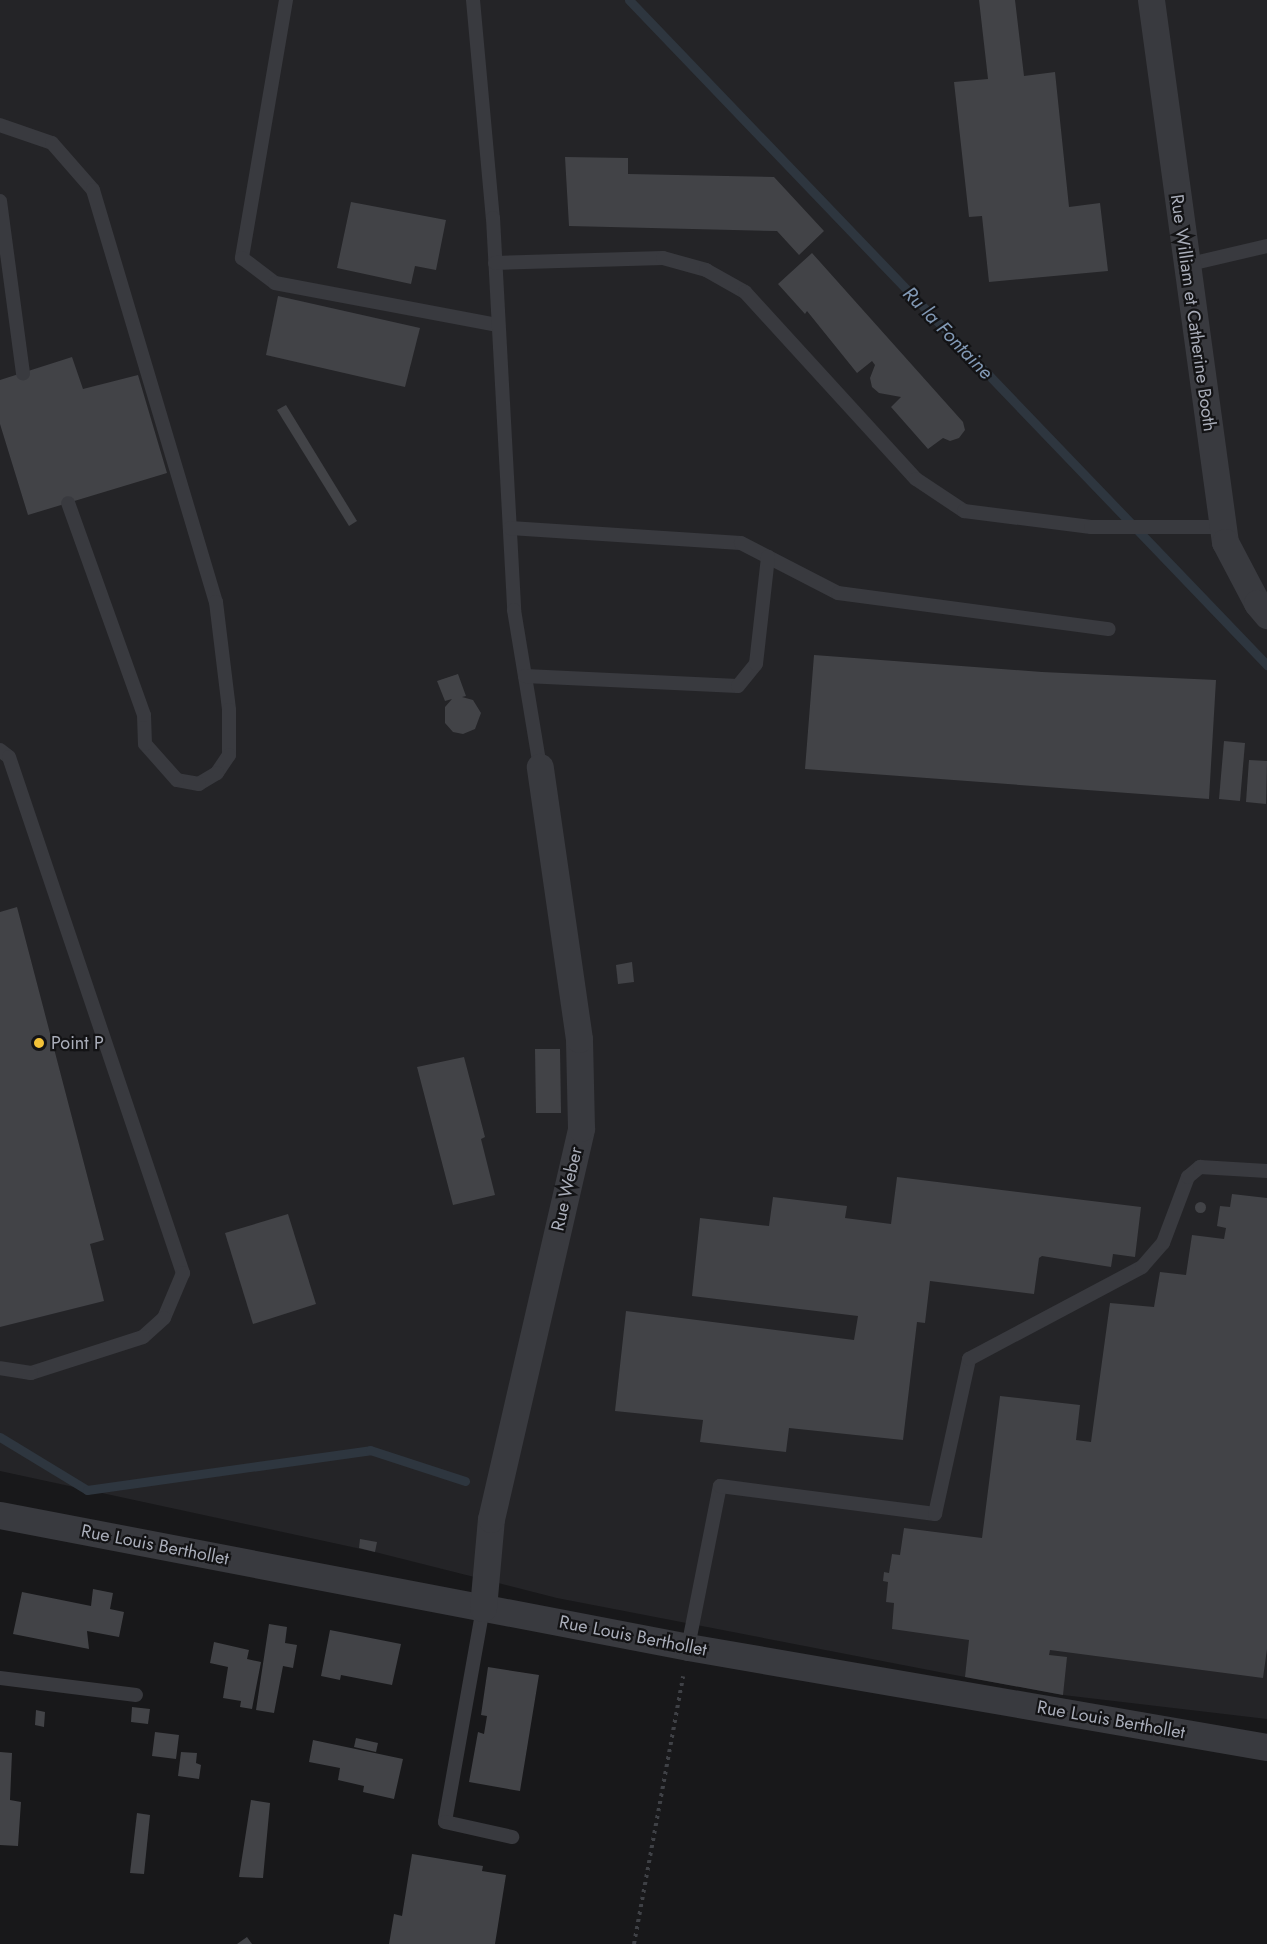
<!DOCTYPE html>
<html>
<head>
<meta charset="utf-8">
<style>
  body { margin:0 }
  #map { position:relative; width:1267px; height:1944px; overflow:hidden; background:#18181a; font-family:Jost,sans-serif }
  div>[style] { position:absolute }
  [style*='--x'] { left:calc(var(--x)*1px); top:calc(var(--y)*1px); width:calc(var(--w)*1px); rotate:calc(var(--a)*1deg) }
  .built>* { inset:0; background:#242427 }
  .stream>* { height:9px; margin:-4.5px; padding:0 4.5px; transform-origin:4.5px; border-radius:4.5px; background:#2e363f }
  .building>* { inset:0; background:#424347 }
  .round { border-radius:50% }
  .path>* { height:4px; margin-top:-2px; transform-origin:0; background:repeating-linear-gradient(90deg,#3f4146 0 3px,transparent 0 7.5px) }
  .service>* { height:14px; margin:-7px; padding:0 7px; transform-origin:7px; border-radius:7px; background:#393a3f }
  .minor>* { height:27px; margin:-13.5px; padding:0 13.5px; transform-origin:13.5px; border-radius:13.5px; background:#393a3f }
  .dots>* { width:16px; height:16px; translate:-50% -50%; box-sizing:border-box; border:3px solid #131315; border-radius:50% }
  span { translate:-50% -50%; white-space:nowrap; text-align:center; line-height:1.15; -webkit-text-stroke:4.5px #131315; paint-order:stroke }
  .street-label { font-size:18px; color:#aaaeba }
  .poi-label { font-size:18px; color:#aaaeba }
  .left { translate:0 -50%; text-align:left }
  .water-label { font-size:20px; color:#8299b5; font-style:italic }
</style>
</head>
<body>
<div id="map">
  <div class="built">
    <i style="clip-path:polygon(0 0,1267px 0,1267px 1719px,1063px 1695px,965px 1677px,557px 1598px,375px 1552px,0 1471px)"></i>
  </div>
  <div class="stream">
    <i style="--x:629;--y:0;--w:922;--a:46.19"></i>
    <i style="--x:0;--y:1437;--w:102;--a:31.3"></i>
    <i style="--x:87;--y:1490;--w:286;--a:-8"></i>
    <i style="--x:370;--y:1450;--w:100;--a:18.1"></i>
  </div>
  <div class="building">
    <i style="clip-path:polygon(979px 0,1015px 0,1024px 76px,1055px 72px,1069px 207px,1100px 203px,1108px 271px,989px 282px,982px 216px,969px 217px,954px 82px,988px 79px)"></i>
    <i style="clip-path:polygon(565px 157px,628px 158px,628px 174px,774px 177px,824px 231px,799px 255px,777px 231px,569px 226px)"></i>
    <i style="clip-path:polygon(351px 202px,446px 220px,436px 270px,415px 266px,411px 284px,337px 268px)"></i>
    <i style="clip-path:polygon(812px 253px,963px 422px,965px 430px,959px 438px,950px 441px,943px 438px,928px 449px,891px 407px,901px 397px,879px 393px,872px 387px,870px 378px,875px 365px,872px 361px,857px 373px,807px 311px,805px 314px,778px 284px)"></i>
    <i style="clip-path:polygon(278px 296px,420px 328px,405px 387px,266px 355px)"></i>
    <i style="clip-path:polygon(72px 357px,83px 389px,138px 375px,167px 473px,28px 515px,0 424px,0 380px)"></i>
    <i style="clip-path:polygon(286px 405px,357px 521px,349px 526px,277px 410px)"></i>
    <i style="clip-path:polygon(814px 655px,1042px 672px,1216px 680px,1209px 799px,805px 769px)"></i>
    <i style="clip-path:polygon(458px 674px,466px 696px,462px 697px,473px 700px,481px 713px,475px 729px,463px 734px,453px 732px,445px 723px,445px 707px,452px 699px,445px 701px,437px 681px)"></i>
    <i style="clip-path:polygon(1224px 741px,1245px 743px,1240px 801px,1219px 799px)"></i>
    <i style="clip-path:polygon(1249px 760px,1267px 761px,1266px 804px,1246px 802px)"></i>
    <i style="clip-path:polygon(17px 907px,104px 1240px,90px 1244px,104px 1301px,0 1327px,0 912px)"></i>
    <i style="clip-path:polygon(632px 962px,634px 982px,618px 984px,616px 965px)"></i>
    <i style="clip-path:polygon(535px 1049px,560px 1049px,561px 1113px,536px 1113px)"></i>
    <i style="clip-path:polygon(464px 1057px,485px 1137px,481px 1139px,495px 1195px,453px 1205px,417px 1067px)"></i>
    <i style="clip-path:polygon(897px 1177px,1141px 1207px,1135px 1257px,1113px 1254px,1111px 1267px,1042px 1256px,1039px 1258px,1034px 1294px,930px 1281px,925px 1323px,917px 1322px,903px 1440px,789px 1428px,786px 1452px,700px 1442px,703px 1420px,615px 1411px,626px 1311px,854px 1340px,858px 1316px,692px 1296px,700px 1218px,769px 1226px,773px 1197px,847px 1206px,845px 1218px,891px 1224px)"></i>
    <i style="clip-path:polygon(1232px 1194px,1267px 1198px,1267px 1649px,1263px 1678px,1050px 1650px,1049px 1655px,1067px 1657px,1063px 1695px,965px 1677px,969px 1640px,892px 1629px,894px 1603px,886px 1602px,888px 1582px,883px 1581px,884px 1572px,889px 1573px,892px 1554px,900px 1555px,904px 1528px,982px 1538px,1000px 1396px,1080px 1405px,1076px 1440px,1091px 1442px,1110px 1303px,1154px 1307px,1160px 1272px,1186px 1275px,1192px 1235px,1224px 1239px,1226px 1228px,1217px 1226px,1220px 1206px,1230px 1207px)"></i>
    <i class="round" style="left:1194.5px;top:1201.5px;width:11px;height:11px"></i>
    <i style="clip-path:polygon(288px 1214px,316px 1304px,253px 1324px,225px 1233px)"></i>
    <i style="clip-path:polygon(360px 1539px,377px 1542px,375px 1552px,359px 1548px)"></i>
    <i style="clip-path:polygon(93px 1589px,113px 1593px,110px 1609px,124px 1612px,119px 1637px,87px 1631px,89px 1649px,13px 1634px,22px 1592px,91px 1606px)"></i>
    <i style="clip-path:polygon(269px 1624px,287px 1627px,285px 1643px,297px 1645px,293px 1668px,283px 1666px,274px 1713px,256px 1710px)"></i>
    <i style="clip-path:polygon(330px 1630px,401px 1644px,392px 1685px,341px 1675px,340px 1680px,321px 1676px)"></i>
    <i style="clip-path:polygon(214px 1642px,249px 1650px,247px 1659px,261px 1662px,252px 1709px,240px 1707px,241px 1701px,223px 1698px,228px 1667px,210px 1663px)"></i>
    <i style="clip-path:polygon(488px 1667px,539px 1675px,520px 1791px,469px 1782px,478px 1732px,484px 1734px,487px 1716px,481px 1715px)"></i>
    <i style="clip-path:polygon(132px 1707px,150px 1709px,148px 1724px,131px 1722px)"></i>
    <i style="clip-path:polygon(36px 1710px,45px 1712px,44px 1727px,35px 1725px)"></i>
    <i style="clip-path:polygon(155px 1732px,179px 1735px,176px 1759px,152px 1756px)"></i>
    <i style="clip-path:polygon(356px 1738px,378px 1743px,376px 1752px,354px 1747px)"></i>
    <i style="clip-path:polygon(313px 1740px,403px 1759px,394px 1799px,363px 1792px,364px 1786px,338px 1780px,340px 1768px,309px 1762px)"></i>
    <i style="clip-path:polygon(0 1752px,12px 1753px,10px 1800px,21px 1802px,18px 1846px,0 1845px)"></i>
    <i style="clip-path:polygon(181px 1752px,197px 1753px,196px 1763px,201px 1765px,199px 1779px,178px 1776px)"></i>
    <i style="clip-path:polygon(251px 1800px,270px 1803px,263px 1878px,239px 1877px)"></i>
    <i style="clip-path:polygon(137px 1813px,150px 1815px,144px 1874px,130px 1873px)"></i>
    <i style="clip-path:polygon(412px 1854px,483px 1866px,482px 1871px,506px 1875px,495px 1944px,389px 1944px,394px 1914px,402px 1916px)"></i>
    <i style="clip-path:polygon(247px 1937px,252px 1944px,237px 1944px)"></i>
  </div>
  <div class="path">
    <i style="--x:634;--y:1944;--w:272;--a:-79.6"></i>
  </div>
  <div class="service">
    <i style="--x:286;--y:0;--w:262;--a:99.7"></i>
    <i style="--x:242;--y:258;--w:41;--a:37.1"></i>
    <i style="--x:275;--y:283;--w:227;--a:10.7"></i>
    <i style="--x:473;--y:0;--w:219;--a:84.8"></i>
    <i style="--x:493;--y:218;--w:393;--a:86.9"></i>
    <i style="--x:514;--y:610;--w:159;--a:80.6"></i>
    <i style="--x:0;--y:125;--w:55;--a:19.1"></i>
    <i style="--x:52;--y:143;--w:62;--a:48.9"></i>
    <i style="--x:93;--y:190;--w:430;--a:73.4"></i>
    <i style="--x:216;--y:602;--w:109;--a:83.1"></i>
    <i style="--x:229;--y:710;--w:45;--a:90"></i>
    <i style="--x:229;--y:755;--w:22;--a:124"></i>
    <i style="--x:217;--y:773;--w:21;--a:149"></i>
    <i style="--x:199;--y:784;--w:22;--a:-170"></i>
    <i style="--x:177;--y:780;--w:48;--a:-131.6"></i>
    <i style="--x:145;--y:744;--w:29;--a:-92"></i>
    <i style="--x:144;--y:715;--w:225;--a:-109.7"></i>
    <i style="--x:0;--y:201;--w:174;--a:82.4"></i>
    <i style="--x:495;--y:263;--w:168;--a:-1.7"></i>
    <i style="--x:663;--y:258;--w:45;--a:15.6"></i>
    <i style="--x:706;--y:270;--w:45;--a:29.4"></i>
    <i style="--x:745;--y:292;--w:253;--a:47.6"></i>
    <i style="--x:916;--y:479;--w:58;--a:33.7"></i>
    <i style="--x:964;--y:511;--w:128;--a:7.2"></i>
    <i style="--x:1091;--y:527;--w:132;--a:0"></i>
    <i style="--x:1186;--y:265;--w:83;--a:-13.2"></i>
    <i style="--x:510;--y:528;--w:231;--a:3.7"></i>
    <i style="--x:741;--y:543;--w:109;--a:27.3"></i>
    <i style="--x:838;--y:593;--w:273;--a:7.6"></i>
    <i style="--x:525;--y:676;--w:213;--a:2.7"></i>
    <i style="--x:738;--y:686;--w:28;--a:-51"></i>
    <i style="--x:756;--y:664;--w:108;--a:-83.6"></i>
    <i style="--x:0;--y:750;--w:11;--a:38"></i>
    <i style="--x:9;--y:757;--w:545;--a:71.37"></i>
    <i style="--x:183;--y:1273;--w:49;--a:112.9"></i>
    <i style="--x:164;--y:1318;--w:28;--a:138"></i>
    <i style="--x:143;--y:1337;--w:118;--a:162.2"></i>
    <i style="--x:31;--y:1373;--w:31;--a:-171"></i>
    <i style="--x:483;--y:1608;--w:217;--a:100.1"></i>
    <i style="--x:445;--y:1822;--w:69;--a:12.6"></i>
    <i style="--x:688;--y:1647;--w:164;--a:-78.8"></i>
    <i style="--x:720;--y:1486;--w:217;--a:7.4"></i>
    <i style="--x:935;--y:1514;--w:159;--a:-77.6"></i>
    <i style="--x:969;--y:1359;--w:196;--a:-28"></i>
    <i style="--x:1142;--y:1267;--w:32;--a:-49"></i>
    <i style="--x:1163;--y:1243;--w:71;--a:-69.3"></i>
    <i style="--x:1188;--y:1177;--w:16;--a:-40"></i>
    <i style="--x:1200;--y:1167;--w:67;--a:3.4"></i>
    <i style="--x:0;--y:1678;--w:137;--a:7.1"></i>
  </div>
  <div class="minor">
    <i style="--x:1151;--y:0;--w:547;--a:82.23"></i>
    <i style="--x:1225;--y:542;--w:69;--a:62.3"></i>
    <i style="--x:1257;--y:603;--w:16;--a:50"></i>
    <i style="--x:0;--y:1515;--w:701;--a:10.86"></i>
    <i style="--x:688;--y:1647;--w:588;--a:9.8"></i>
    <i style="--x:483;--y:1608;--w:89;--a:-84.9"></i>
    <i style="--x:491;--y:1519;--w:401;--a:-77"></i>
    <i style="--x:581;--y:1128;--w:89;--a:-91.3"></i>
    <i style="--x:579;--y:1039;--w:275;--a:-98.2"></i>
  </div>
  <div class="dots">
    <i style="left:39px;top:1043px;background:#f3c238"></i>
  </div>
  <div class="street-label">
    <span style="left:1193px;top:313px;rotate:82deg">Rue William et Catherine Booth</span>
    <span style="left:567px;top:1189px;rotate:-77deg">Rue Weber</span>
    <span style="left:155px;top:1545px;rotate:11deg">Rue Louis Berthollet</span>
    <span style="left:633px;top:1636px;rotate:11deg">Rue Louis Berthollet</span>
    <span style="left:1111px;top:1720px;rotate:10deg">Rue Louis Berthollet</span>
  </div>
  <div class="poi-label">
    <span class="left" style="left:51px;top:1043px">Point P</span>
  </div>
  <div class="water-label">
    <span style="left:948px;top:333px;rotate:46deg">Ru la Fontaine</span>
  </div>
</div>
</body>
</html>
